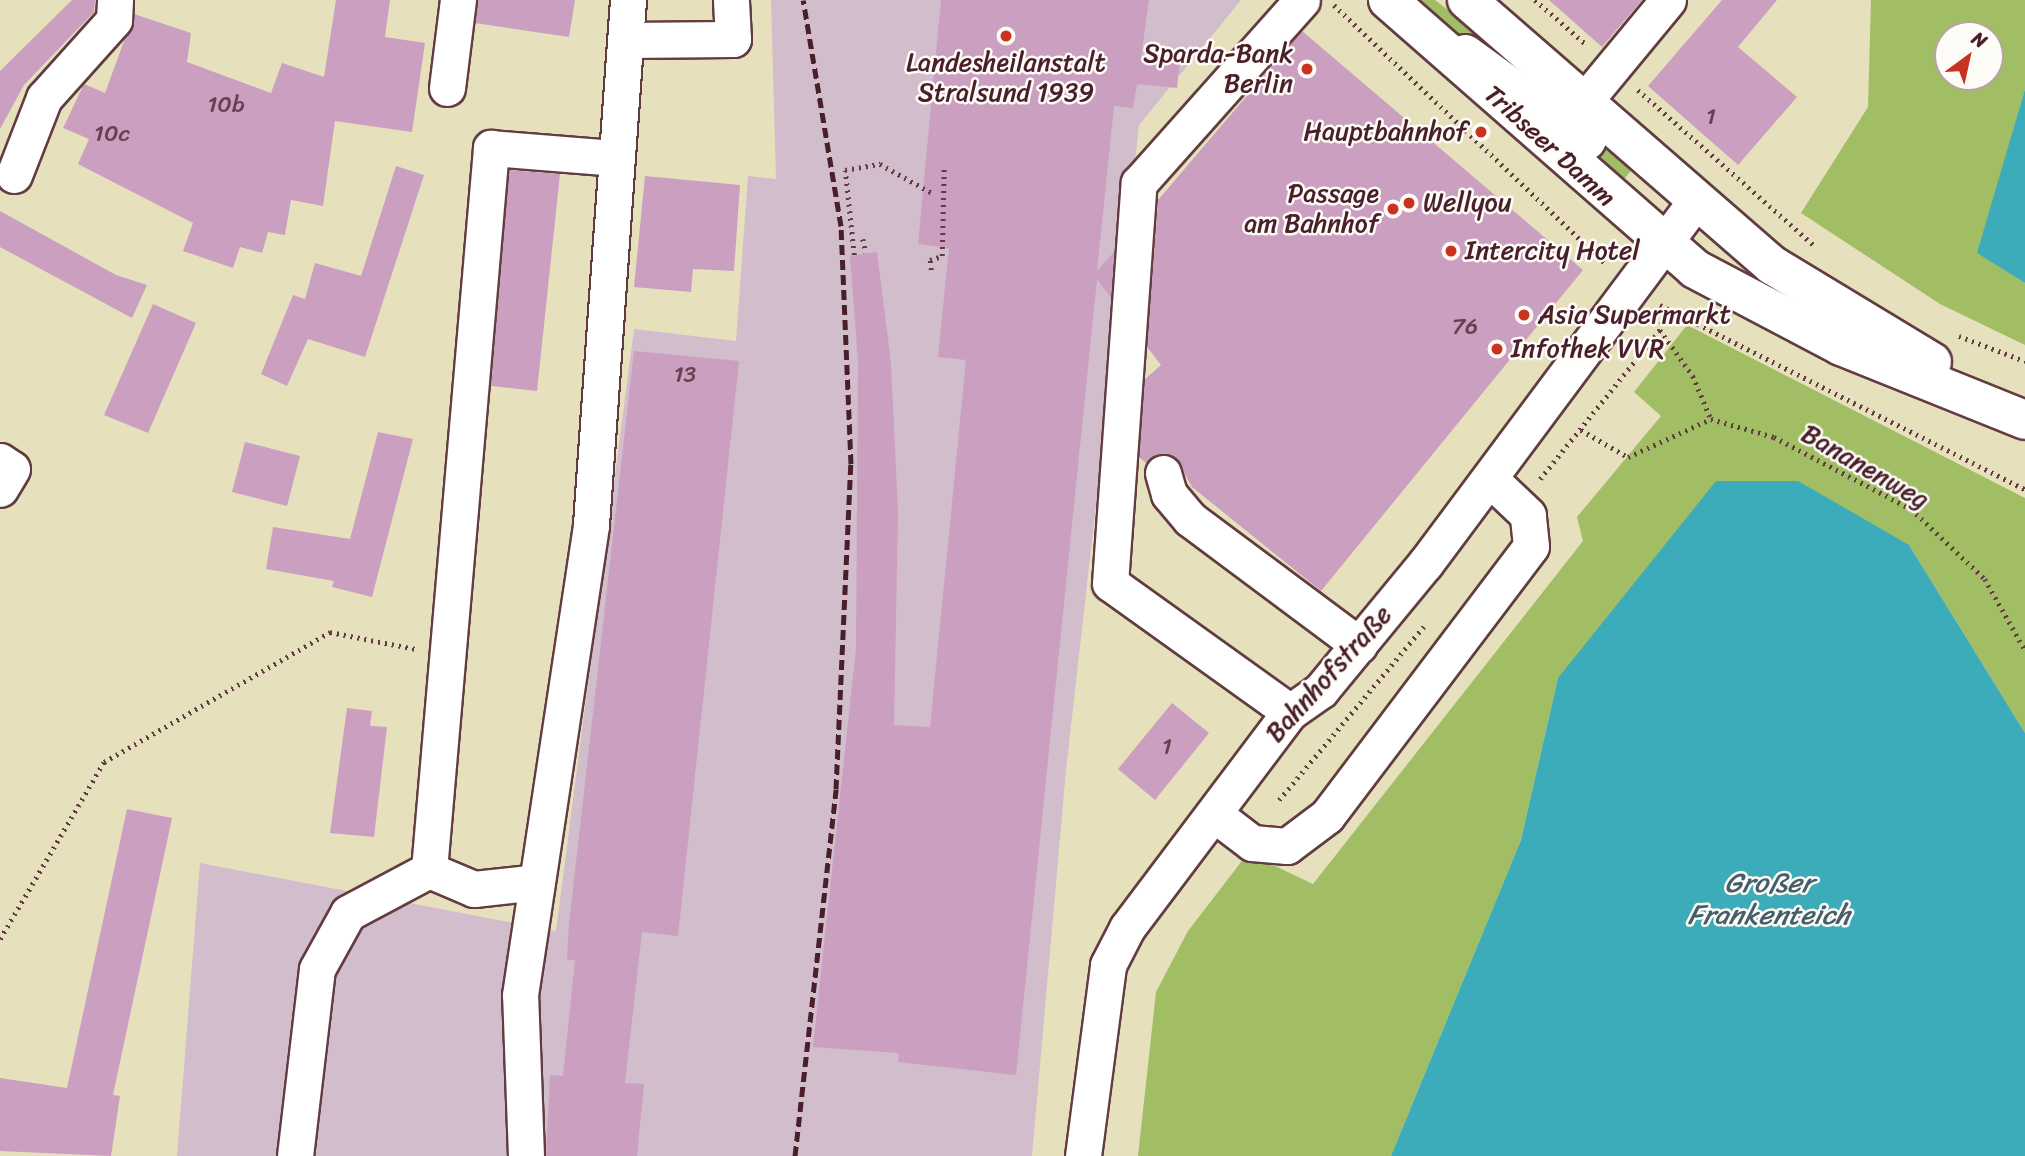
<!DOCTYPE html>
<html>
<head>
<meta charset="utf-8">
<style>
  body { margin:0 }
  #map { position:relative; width:2025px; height:1156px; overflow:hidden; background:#e7e0bc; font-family:Sriracha,sans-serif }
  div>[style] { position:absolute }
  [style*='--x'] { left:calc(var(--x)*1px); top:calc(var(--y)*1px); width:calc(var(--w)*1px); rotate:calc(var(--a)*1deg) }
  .industrial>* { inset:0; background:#d1bdcc }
  .green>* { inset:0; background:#a2be65 }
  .water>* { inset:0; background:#3cabba }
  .building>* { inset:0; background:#cb9fc0 }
  .path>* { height:4.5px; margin-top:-2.25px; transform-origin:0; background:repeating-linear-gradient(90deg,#623c41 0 2px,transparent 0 7px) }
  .roads { filter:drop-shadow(2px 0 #623c41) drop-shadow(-2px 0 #623c41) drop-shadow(0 2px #623c41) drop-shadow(0 -2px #623c41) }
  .minor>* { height:35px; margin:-17.5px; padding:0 17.5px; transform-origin:17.5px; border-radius:17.5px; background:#fff }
  .major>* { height:38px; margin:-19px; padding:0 19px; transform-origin:19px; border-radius:19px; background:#fff }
  .rail>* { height:5px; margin-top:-2.5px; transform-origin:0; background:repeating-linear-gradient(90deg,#4a1f2b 0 10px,transparent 0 15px) }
  .dots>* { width:19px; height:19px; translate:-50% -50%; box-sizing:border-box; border:4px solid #fdfcf7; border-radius:50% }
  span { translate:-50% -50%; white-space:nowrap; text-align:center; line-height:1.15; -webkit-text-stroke:5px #fdfcf7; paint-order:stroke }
  .number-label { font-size:23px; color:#6a3f50 }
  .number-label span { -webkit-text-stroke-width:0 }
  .poi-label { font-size:26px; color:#4a1f2b }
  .right { translate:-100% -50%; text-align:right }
  .left { translate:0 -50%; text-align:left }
  .street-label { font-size:26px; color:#4a1f2b }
  .water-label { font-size:28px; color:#445e6b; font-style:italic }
  .north { position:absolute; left:1934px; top:21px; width:70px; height:70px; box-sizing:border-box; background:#fdfcf7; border:2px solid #b5a4a5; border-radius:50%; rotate:33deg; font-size:19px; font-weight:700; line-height:28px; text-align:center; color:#4a1f2b }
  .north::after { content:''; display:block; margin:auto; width:24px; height:32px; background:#c8321e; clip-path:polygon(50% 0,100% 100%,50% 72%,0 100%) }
</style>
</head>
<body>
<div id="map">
  <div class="industrial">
    <i style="clip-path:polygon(771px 0,1241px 0,1139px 125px,1066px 770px,1032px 1156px,177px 1156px,200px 863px,556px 931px,634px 329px,736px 341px,748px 176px,776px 179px)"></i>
  </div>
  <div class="green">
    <i style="clip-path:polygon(1416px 0,1435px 0,1558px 96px,1449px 28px)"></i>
    <i style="clip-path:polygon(evenodd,1871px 0,2025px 0,2025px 89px,1978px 253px,2025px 283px,2025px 345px,1940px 304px,1801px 213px,1868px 107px,1871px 0,1948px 35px,1990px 35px,1990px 77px,1948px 77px,1948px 35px)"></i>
    <i style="clip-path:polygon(1605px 145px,1636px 165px,1620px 184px,1591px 154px)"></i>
    <i style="clip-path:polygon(1687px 325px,2025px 498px,2025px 733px,1909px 545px,1558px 678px,1521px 840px,1391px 1156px,1138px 1156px,1156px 992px,1188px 931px,1248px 853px,1313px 884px,1583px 541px,1577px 517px,1661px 416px,1634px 392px)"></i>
  </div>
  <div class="water">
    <i style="clip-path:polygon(2025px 89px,2025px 283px,1977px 253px)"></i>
    <i style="clip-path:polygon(1716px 481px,1798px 481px,1909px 545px,2025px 733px,2025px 1156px,1391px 1156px,1521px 840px,1558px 678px)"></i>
  </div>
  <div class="building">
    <i style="clip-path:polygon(72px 0,95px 0,94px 12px,24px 85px,0 129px,0 71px)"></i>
    <i style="clip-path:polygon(336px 0,390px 0,385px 37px,425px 43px,412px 132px,335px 121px,323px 206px,291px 200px,285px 235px,268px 232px,262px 253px,240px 247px,233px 268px,183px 251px,193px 223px,78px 164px,89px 139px,63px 128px,84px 84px,105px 93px,134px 14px,191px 33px,187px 62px,271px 93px,282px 63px,324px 77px)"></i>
    <i style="clip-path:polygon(478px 0,575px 0,569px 37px,475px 23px)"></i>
    <i style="clip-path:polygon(941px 0,1149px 0,1141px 57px,1180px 61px,1177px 88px,1137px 84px,1133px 108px,1114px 106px,1097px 271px,1114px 252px,1111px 298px,1097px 279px,1016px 1075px,898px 1062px,899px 1053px,813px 1047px,856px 648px,858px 362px,850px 256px,877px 252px,891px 363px,898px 513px,894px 725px,930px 727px,966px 360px,938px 357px,949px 248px,918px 244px)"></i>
    <i style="clip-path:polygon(1549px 0,1642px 0,1602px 47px)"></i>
    <i style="clip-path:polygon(1722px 0,1777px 0,1738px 47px,1797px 97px,1738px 165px,1648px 86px)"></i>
    <i style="clip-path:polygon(1302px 31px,1583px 270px,1321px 591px,1192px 487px,1176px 458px,1158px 454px,1146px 463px,1139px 457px,1145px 379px,1161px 365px,1147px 347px,1158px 200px)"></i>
    <i style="clip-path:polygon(396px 166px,424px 175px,365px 357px,308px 339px,287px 386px,261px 374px,293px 295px,305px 299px,315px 263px,361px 276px)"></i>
    <i style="clip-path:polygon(509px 170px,560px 174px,537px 391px,491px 386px)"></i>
    <i style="clip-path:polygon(645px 176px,740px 185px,734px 271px,693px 269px,691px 292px,634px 287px)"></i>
    <i style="clip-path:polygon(0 211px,116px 275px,147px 285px,132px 318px,0 247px)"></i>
    <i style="clip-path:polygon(153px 304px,196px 323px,148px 433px,104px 415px)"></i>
    <i style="clip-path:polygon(634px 351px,739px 361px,678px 936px,642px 932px,625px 1083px,644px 1084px,637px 1156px,546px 1156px,550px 1075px,563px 1076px,575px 960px,567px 960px,569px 924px)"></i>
    <i style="clip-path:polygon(378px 432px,413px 439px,372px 597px,332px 587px,334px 581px,266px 569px,273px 527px,350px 539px)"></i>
    <i style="clip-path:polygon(245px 442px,300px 456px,287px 506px,232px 492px)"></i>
    <i style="clip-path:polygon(1172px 703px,1209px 733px,1155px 800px,1118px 769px)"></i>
    <i style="clip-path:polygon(347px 708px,372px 711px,370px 726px,387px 727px,374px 837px,330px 833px)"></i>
    <i style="clip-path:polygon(127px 809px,172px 818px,113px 1095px,120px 1096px,111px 1156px,0 1151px,0 1078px,67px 1088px)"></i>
  </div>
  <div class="path">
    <i style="--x:1535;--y:0;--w:69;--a:40.9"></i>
    <i style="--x:1334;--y:5;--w:376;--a:43.6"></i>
    <i style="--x:1638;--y:90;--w:236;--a:41.4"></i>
    <i style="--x:863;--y:239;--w:14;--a:78"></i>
    <i style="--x:854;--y:255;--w:85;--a:-96"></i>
    <i style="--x:845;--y:170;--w:36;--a:-10"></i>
    <i style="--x:880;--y:164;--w:62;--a:29.1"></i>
    <i style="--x:931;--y:270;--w:10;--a:-96"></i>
    <i style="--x:930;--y:260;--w:13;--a:-18"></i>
    <i style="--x:942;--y:256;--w:88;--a:-88.7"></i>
    <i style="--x:1660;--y:305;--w:409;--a:26.8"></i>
    <i style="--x:1666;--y:309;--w:22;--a:106"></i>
    <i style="--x:1660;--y:330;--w:57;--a:54.3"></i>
    <i style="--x:1693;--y:376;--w:47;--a:67.3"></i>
    <i style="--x:1959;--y:336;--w:71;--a:20.7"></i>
    <i style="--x:1711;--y:419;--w:66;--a:15.9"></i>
    <i style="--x:1774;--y:437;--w:155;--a:27.7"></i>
    <i style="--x:1911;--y:509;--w:102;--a:43.4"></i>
    <i style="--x:1985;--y:579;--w:81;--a:60.6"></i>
    <i style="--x:1581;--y:430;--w:54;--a:29.9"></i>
    <i style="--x:1628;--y:457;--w:91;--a:-24.6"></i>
    <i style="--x:1540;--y:479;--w:191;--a:-51.2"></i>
    <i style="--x:1279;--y:800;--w:226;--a:-50.2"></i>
    <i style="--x:0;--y:939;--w:205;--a:-59.6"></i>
    <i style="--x:104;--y:762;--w:261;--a:-29.9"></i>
    <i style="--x:330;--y:632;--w:88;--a:11.2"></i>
  </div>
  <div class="roads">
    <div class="minor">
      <i style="--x:625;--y:40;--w:108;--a:-0.5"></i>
      <i style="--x:733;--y:39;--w:39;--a:-93"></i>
      <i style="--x:1465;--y:52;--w:151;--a:36.1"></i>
      <i style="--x:1587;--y:141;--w:21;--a:-61"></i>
      <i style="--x:1597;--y:123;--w:27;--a:-112"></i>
      <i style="--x:1587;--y:98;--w:127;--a:-50.4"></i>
      <i style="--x:447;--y:88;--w:89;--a:-82.9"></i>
      <i style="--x:14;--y:175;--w:83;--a:-68.7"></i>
      <i style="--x:44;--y:98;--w:105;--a:-48.1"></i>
      <i style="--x:114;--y:20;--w:20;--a:-87"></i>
      <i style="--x:0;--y:461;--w:14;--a:34"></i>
      <i style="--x:12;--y:469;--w:23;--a:121"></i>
      <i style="--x:1163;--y:473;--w:22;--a:74"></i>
      <i style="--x:1169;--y:494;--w:33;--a:50"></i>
      <i style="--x:1190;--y:519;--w:211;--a:36.7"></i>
      <i style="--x:1290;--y:712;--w:221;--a:-144.4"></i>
      <i style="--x:1110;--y:583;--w:401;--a:-85.9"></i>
      <i style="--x:1139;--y:183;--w:245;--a:-48.3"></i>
      <i style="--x:1214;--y:814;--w:48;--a:37.3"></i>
      <i style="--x:1252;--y:843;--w:35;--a:5"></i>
      <i style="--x:1287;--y:846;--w:50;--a:-36.9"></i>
      <i style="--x:1327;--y:816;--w:338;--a:-52.9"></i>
      <i style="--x:1531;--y:546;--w:31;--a:-96"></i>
      <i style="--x:1528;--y:515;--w:52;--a:-136.5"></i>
      <i style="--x:429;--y:870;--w:725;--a:-85.09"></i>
      <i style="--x:491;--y:148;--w:124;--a:4.6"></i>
      <i style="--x:295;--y:1156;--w:188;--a:-83.3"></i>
      <i style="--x:317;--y:969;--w:64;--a:-61"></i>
      <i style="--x:348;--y:913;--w:92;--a:-28"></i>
      <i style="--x:429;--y:870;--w:49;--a:22.9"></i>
      <i style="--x:474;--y:889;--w:63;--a:-6.3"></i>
      <i style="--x:526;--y:1156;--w:161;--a:-92.1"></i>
      <i style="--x:520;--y:995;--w:476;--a:-81.4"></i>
      <i style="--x:591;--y:524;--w:525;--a:-85.96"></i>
      <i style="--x:1083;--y:1156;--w:193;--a:-82.5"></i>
      <i style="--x:1108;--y:965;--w:42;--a:-62.8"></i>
      <i style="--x:1127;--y:928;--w:271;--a:-53"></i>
      <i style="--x:1290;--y:712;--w:38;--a:-35"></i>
      <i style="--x:1321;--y:690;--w:163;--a:-50.5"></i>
      <i style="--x:1425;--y:564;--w:455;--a:-53.3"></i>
    </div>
    <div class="major">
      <i style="--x:1388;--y:0;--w:408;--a:41.2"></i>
      <i style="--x:1695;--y:269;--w:165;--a:27.8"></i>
      <i style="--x:1841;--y:346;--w:198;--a:21.9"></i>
      <i style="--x:1467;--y:0;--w:404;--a:41"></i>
      <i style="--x:1772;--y:265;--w:187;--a:31.2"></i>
    </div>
  </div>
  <div class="rail">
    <i style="--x:795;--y:1156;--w:369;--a:-83.6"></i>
    <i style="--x:836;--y:789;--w:325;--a:-87.4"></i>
    <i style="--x:851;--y:464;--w:238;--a:-92.4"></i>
    <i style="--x:841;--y:226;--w:229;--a:-99.5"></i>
  </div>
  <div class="dots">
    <i style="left:1006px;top:36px;background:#c8321e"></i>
    <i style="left:1307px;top:69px;background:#c8321e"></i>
    <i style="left:1481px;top:132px;background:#c8321e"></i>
    <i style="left:1409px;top:203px;background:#c8321e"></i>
    <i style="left:1393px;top:209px;background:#c8321e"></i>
    <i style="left:1451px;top:251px;background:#c8321e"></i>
    <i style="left:1524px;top:315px;background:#c8321e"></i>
    <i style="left:1497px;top:349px;background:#c8321e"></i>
  </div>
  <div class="number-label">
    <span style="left:226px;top:105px">10b</span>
    <span style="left:1711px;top:117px">1</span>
    <span style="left:112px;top:134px">10c</span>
    <span style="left:1465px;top:327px">76</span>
    <span style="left:685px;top:375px">13</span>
    <span style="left:1167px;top:747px">1</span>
  </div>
  <div class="poi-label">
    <span class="right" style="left:1293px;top:69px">Sparda-Bank<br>Berlin</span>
    <span style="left:1006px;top:78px">Landesheilanstalt<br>Stralsund 1939</span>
    <span class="right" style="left:1467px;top:132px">Hauptbahnhof</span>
    <span class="right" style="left:1379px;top:209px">Passage<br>am Bahnhof</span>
    <span class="left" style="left:1423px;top:203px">Wellyou</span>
    <span class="left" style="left:1465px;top:251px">Intercity Hotel</span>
    <span class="left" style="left:1538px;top:315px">Asia Supermarkt</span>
    <span class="left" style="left:1511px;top:349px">Infothek VVR</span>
  </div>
  <div class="street-label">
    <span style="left:1550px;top:146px;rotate:42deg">Tribseer Damm</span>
    <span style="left:1865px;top:467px;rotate:30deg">Bananenweg</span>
    <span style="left:1329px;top:674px;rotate:-48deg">Bahnhofstraße</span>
  </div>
  <div class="water-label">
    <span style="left:1769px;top:899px">Großer<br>Frankenteich</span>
  </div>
  <div class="north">N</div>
</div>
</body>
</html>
